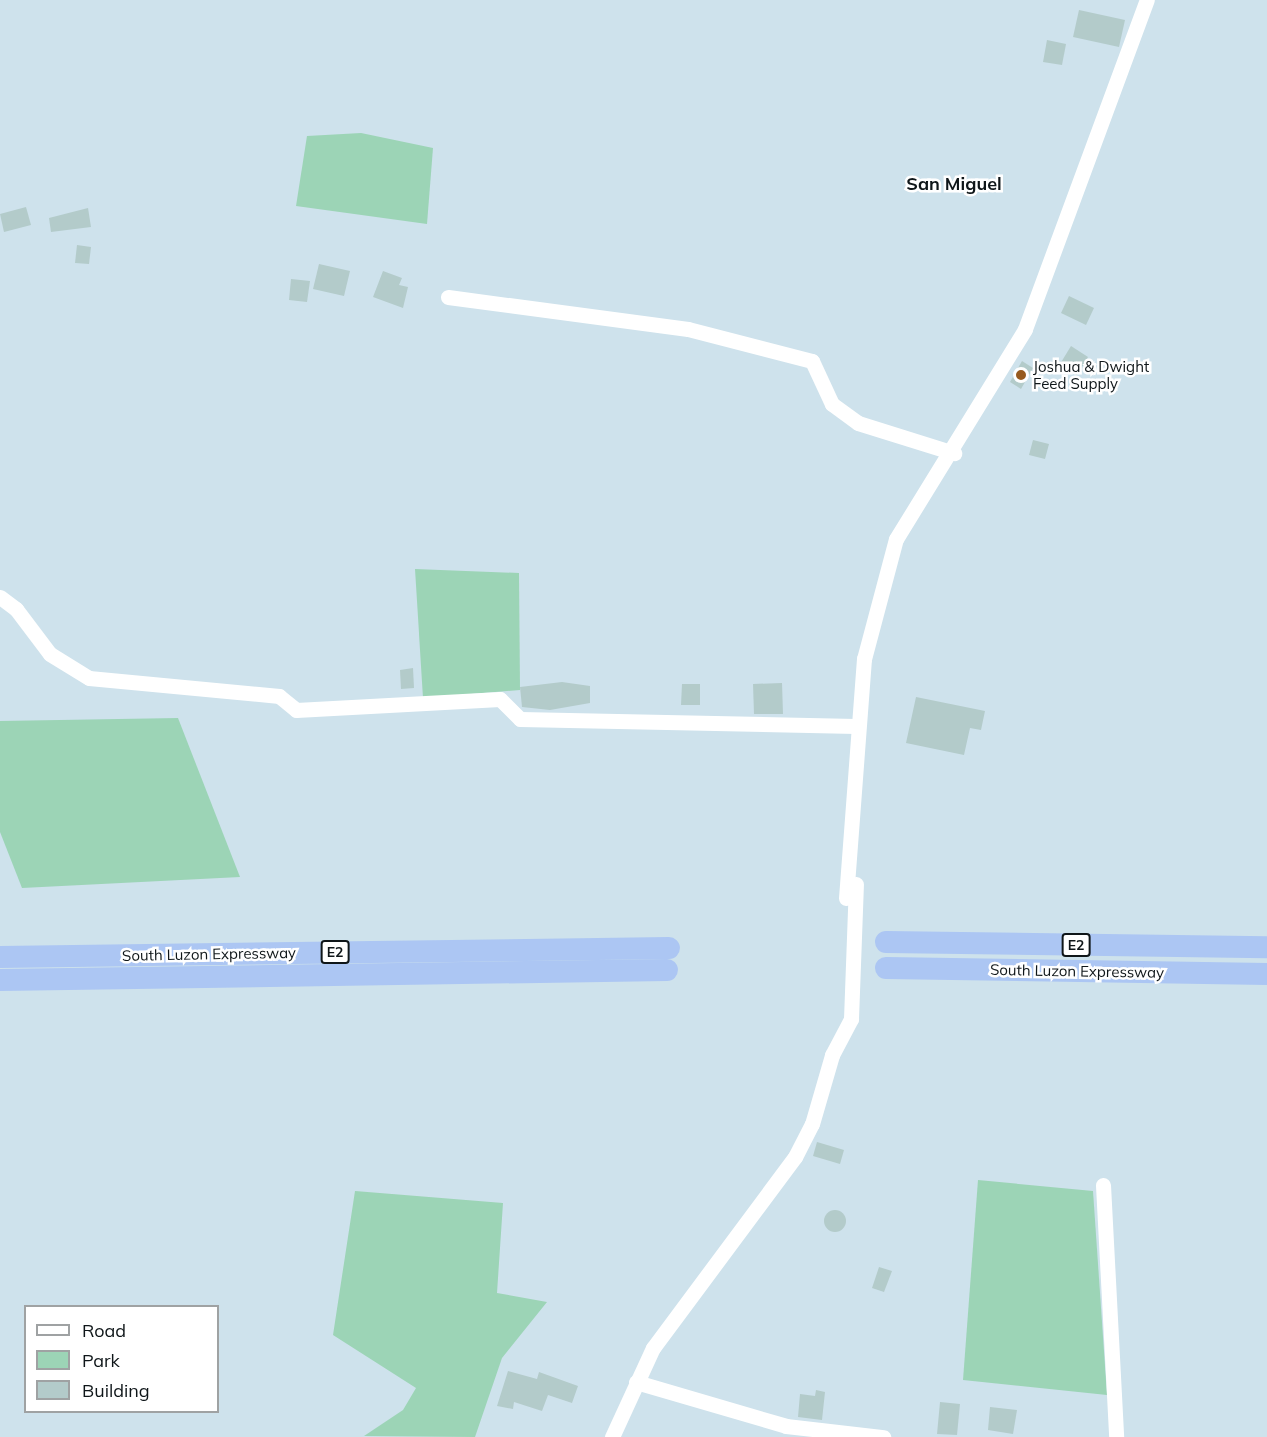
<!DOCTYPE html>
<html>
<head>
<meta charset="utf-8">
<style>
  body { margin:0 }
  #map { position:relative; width:1267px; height:1437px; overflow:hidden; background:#cee2ec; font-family:Mulish,sans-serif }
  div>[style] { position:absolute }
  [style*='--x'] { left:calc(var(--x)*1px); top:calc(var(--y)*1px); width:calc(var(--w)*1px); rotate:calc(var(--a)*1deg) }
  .green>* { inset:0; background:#9cd4b6 }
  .building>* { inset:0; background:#b3cbca }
  .round { border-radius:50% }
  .minor>* { height:15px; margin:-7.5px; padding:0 7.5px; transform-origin:7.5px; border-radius:7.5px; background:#fff }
  .highway>* { height:22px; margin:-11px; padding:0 11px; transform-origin:11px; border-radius:11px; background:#acc6f3 }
  .dots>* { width:16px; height:16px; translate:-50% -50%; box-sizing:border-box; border:3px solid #fff; border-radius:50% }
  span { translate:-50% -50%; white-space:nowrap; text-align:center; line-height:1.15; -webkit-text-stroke:5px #fff; paint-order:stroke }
  .shield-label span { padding:2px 4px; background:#fff; border:2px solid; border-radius:4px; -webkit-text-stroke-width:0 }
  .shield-label { font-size:14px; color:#0f1619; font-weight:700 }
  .poi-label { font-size:15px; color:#0f1619 }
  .left { translate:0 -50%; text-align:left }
  .street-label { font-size:15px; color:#0f1619 }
  .quarter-label { font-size:18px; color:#0f1619; font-weight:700 }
  .legend { position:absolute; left:24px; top:1305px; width:195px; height:108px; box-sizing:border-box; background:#fff; border:2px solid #9fa2a3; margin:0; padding:8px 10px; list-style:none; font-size:18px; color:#0f1619 }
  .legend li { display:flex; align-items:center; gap:12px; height:30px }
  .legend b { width:30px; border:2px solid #9fa2a3 }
</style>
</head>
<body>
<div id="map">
  <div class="green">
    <i style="clip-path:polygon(361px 133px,433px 148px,427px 224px,296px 206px,307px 136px)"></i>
    <i style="clip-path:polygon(415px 569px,519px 573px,520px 690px,423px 698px)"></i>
    <i style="clip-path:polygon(178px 718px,240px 877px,22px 888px,0 832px,0 721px)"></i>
    <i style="clip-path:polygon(978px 1180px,1093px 1191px,1107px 1395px,963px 1380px)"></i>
    <i style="clip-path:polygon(355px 1191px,503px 1203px,497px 1293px,547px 1302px,502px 1358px,475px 1437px,364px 1436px,403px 1410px,416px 1388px,333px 1335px)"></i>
  </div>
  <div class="building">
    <i style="clip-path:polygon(1079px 10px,1125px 20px,1119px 47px,1073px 37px)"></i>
    <i style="clip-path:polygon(1047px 40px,1066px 44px,1062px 65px,1043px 62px)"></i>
    <i style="clip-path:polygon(26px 207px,31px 225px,4px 232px,0 214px)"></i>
    <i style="clip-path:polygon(88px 208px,91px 227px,51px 232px,49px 218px)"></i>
    <i style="clip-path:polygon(77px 245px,91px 247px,89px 264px,75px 263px)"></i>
    <i style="clip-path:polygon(319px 264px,350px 271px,344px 296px,313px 289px)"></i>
    <i style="clip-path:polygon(383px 271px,402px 278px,399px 285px,408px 287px,403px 308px,373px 297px)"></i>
    <i style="clip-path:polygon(291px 279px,310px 281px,307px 302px,289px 300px)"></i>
    <i style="clip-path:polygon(1069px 296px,1094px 308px,1086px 325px,1061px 313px)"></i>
    <i style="clip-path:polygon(1071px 346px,1088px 357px,1077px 375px,1060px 364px)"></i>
    <i style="clip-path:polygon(1022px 361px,1033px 368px,1021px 389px,1010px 382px)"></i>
    <i style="clip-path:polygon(1033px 440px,1049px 444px,1045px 459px,1029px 455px)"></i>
    <i style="clip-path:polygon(413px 668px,414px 688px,401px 689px,400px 670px)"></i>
    <i style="clip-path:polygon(562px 682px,590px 686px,590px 703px,550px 710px,522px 707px,520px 687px)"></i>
    <i style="clip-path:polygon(782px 683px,783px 714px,754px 714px,753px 684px)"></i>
    <i style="clip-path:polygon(682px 684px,700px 684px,700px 705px,681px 705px)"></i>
    <i style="clip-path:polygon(916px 697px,985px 711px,981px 730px,970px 728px,964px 755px,906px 743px)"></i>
    <i style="clip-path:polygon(817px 1142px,844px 1150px,840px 1164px,813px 1156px)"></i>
    <i class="round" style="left:824px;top:1210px;width:22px;height:22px"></i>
    <i style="clip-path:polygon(879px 1267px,892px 1271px,884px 1292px,872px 1288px)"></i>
    <i style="clip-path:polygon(508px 1371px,537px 1379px,539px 1372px,578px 1386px,572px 1403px,548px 1395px,542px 1411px,514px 1402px,513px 1409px,497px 1406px)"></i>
    <i style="clip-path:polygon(816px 1390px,825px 1392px,822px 1420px,798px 1417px,800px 1394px,815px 1396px)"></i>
    <i style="clip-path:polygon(940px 1402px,960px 1404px,957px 1435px,937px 1434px)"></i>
    <i style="clip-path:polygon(990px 1407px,1017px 1410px,1013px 1434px,988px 1430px)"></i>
  </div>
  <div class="minor">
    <i style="--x:448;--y:297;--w:242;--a:7.6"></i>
    <i style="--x:688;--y:329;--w:128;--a:14.5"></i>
    <i style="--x:812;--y:361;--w:47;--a:65.1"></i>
    <i style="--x:832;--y:404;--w:32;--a:36"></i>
    <i style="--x:858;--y:423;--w:101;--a:17.4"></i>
    <i style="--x:0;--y:597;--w:20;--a:37"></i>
    <i style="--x:16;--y:609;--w:56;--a:52.9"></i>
    <i style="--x:50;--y:654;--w:46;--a:31.6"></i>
    <i style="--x:89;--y:678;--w:191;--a:5.4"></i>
    <i style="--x:279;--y:696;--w:22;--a:39"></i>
    <i style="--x:296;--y:710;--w:204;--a:-3.1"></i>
    <i style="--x:500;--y:699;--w:28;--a:45"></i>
    <i style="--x:520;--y:719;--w:336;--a:1.2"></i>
    <i style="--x:846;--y:898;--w:240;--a:-85.7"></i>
    <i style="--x:864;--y:659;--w:124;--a:-75.1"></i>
    <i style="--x:896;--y:539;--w:246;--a:-58.4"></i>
    <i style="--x:1025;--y:329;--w:351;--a:-69.7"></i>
    <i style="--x:1103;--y:1185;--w:252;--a:87"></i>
    <i style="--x:636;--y:1382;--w:156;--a:16.3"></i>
    <i style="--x:786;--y:1426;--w:98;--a:6.5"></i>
    <i style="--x:612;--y:1437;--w:98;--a:-65.3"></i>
    <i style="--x:653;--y:1348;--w:238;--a:-53.4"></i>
    <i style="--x:795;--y:1157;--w:37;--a:-63"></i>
    <i style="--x:812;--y:1124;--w:72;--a:-73.8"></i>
    <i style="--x:832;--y:1055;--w:41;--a:-62.2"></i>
    <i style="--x:851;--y:1019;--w:135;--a:-87.9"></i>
  </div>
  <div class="highway">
    <i style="--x:886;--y:942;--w:381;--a:0.8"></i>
    <i style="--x:0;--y:957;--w:669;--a:-0.77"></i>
    <i style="--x:886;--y:968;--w:381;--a:0.9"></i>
    <i style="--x:0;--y:980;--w:667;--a:-0.86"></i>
  </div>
  <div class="dots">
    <i style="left:1021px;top:375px;background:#975a1e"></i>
  </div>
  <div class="shield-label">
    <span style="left:1076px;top:945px">E2</span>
    <span style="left:335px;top:952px">E2</span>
  </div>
  <div class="poi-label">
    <span class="left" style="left:1033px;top:375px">Joshua &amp; Dwight<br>Feed Supply</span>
  </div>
  <div class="street-label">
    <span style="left:209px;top:954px;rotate:-1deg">South Luzon Expressway</span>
    <span style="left:1077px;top:971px;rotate:1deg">South Luzon Expressway</span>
  </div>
  <div class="quarter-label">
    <span style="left:954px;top:184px">San Miguel</span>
  </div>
  <ul class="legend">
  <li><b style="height:8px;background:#fff"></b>Road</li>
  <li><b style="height:16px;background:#9cd4b6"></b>Park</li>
  <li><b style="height:16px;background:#b3cbca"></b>Building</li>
  </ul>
</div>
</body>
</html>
